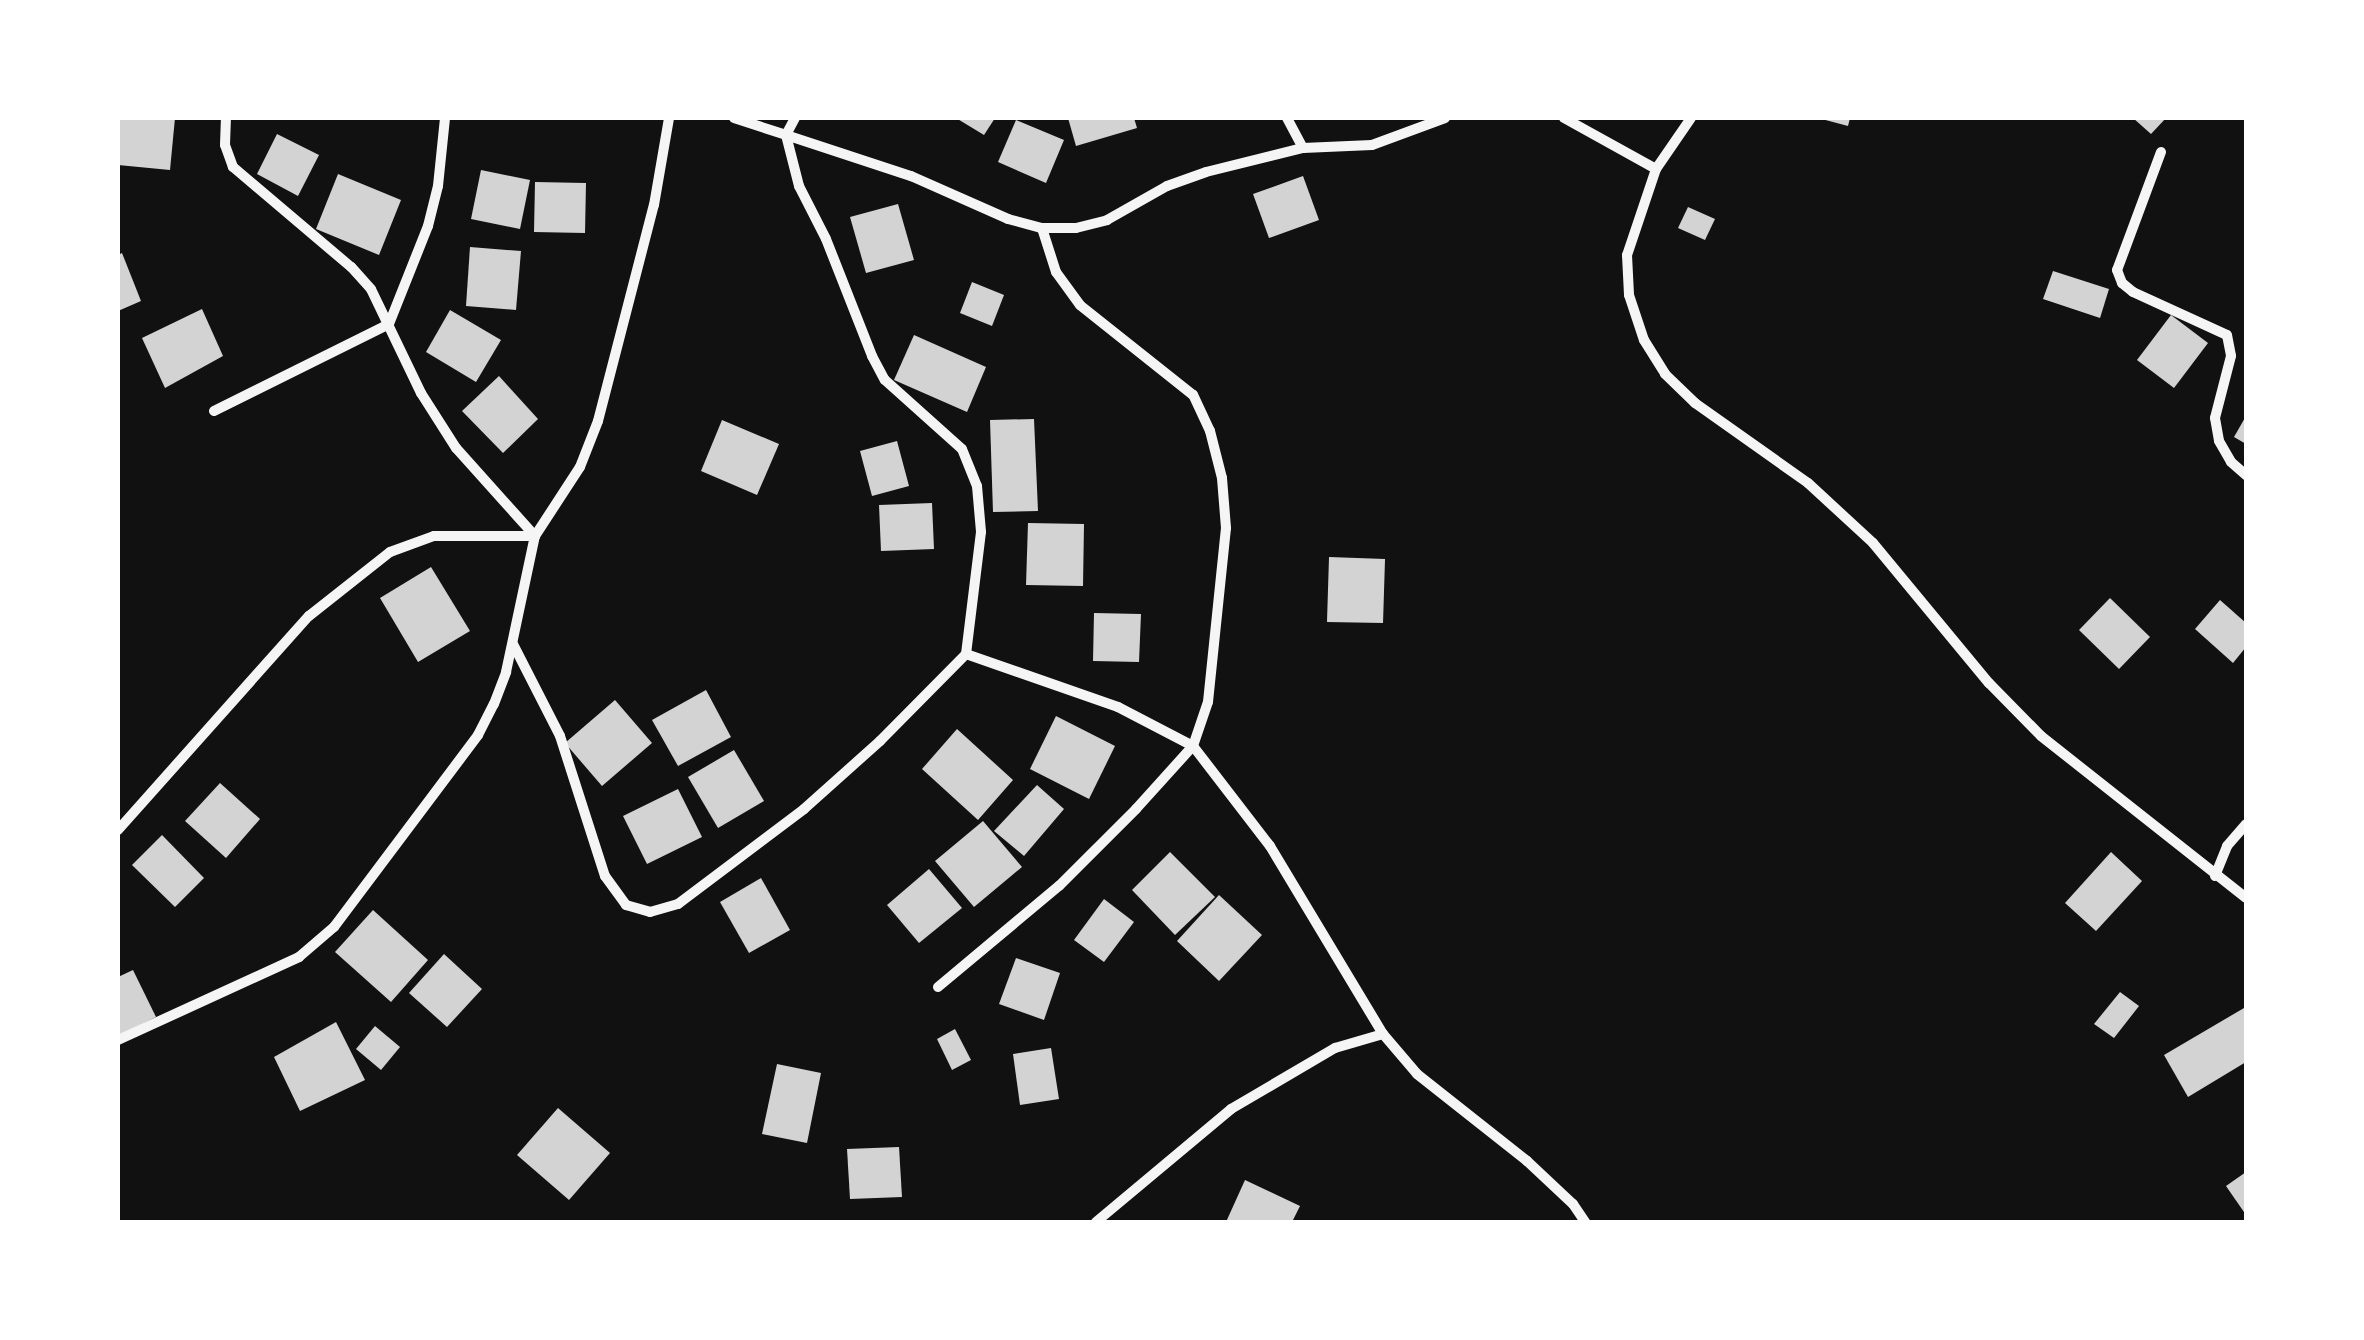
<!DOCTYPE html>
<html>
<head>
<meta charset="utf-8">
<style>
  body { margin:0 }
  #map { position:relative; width:2364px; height:1340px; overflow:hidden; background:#111; font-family:Overpass,sans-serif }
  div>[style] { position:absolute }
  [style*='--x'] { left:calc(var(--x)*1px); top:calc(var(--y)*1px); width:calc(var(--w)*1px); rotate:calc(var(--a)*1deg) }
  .building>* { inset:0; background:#d3d3d3 }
  .minor>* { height:10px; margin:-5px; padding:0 5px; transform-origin:5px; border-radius:5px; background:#f5f5f5 }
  span { translate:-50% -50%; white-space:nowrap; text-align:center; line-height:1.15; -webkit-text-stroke:9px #fff; paint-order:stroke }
  .frame { position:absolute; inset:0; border:120px solid #fff; pointer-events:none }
</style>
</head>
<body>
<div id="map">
  <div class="building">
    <i style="clip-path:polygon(118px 118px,175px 118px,170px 170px,118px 165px)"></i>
    <i style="clip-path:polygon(956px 118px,995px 118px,984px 135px)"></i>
    <i style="clip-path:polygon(1068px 118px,1134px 118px,1137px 128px,1076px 146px)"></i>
    <i style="clip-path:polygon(1818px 118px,1850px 118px,1848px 126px)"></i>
    <i style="clip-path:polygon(2133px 118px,2166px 118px,2151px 134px)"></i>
    <i style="clip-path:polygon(1016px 120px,1064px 140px,1046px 183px,998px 162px)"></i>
    <i style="clip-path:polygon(277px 134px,319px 155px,298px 196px,257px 174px)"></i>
    <i style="clip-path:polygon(481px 170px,530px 180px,520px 229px,471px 219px)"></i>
    <i style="clip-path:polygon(338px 174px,401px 200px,379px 255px,316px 229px)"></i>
    <i style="clip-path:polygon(1303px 176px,1319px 220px,1269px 238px,1253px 194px)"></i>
    <i style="clip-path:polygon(535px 182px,586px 183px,585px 233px,534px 232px)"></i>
    <i style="clip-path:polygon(898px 204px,914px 260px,866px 273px,850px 217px)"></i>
    <i style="clip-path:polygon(1688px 207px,1715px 219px,1705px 240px,1678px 228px)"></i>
    <i style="clip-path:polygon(470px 247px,521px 251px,516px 310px,466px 306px)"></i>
    <i style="clip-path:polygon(122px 253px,141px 301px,118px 311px,118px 255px)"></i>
    <i style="clip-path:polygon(2053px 271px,2109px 289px,2100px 318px,2043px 299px)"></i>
    <i style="clip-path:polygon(972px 282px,1004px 295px,992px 326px,960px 313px)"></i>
    <i style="clip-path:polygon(202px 309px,223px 356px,165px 388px,142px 338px)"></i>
    <i style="clip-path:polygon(450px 310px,501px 340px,476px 382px,426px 352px)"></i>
    <i style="clip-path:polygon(2171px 315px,2208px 343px,2174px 388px,2137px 360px)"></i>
    <i style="clip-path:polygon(914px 335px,986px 367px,967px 412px,894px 380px)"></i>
    <i style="clip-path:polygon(499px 376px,538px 419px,503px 453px,462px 411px)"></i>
    <i style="clip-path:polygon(2246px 416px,2246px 444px,2234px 437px)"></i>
    <i style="clip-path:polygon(1034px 419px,1038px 511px,993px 512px,990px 420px)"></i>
    <i style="clip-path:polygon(722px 420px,779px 444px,757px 495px,701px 471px)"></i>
    <i style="clip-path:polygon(897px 441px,909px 486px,872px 496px,860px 451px)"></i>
    <i style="clip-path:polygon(932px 503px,934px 549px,881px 551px,879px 505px)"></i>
    <i style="clip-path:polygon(1028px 523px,1084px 524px,1083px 586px,1026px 585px)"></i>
    <i style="clip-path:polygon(1329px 557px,1385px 559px,1383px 623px,1327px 622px)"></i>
    <i style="clip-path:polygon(431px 567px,470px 631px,418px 662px,380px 598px)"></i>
    <i style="clip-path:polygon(2110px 598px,2150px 637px,2119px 669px,2079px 630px)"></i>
    <i style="clip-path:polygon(2220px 600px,2246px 623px,2246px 647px,2233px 663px,2195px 629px)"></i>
    <i style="clip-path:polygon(1094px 613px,1141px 614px,1139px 662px,1093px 661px)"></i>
    <i style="clip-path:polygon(706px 690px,731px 737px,678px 766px,652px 720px)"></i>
    <i style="clip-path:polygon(615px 700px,652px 743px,602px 786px,565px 743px)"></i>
    <i style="clip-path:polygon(1056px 716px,1115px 746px,1089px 799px,1030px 769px)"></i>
    <i style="clip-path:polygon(957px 729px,1013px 780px,978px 820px,922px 769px)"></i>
    <i style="clip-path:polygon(734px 750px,764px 801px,718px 828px,688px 777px)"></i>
    <i style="clip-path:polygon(220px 783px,260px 819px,226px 858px,185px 821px)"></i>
    <i style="clip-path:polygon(1037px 785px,1064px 809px,1024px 856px,994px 831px)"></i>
    <i style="clip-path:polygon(678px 789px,702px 837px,647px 864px,623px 816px)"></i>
    <i style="clip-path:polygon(983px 821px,1022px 867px,974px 907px,935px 861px)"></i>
    <i style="clip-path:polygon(162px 835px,204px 878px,175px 907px,132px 865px)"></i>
    <i style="clip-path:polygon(1170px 852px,1215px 897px,1175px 935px,1132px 890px)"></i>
    <i style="clip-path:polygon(2111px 852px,2142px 881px,2096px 931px,2065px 903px)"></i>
    <i style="clip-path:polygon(929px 869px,962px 908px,919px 943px,887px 905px)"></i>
    <i style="clip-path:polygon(761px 878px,790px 930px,749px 953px,720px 902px)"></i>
    <i style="clip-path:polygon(1219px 895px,1262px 935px,1219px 981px,1177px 941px)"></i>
    <i style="clip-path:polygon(1104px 899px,1134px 922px,1104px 962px,1074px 940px)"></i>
    <i style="clip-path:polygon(373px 910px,428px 960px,391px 1002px,335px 952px)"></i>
    <i style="clip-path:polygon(444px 954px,482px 989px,447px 1027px,409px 993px)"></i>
    <i style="clip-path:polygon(1016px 958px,1060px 973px,1044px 1020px,999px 1004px)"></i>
    <i style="clip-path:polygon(133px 970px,156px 1017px,118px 1036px,118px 977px)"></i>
    <i style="clip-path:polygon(2120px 992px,2139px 1006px,2114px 1038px,2094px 1024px)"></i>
    <i style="clip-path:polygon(2244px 1008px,2246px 1062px,2188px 1097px,2164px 1055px)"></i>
    <i style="clip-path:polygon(336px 1022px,365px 1080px,300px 1111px,274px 1057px)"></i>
    <i style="clip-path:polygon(375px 1026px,400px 1047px,381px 1070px,356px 1049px)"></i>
    <i style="clip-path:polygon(955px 1029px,971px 1060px,952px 1070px,937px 1039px)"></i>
    <i style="clip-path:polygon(1051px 1048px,1059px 1099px,1020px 1105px,1013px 1054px)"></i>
    <i style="clip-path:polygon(777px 1064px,821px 1073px,807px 1143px,762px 1134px)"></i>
    <i style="clip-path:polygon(558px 1108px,610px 1153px,569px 1200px,517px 1155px)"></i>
    <i style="clip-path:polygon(899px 1147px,902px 1197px,850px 1199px,847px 1149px)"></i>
    <i style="clip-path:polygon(2246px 1172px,2246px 1215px,2226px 1186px)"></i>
    <i style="clip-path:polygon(1245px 1180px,1300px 1206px,1292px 1222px,1226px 1222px)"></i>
  </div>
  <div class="minor">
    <i style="--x:734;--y:118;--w:55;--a:18.1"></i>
    <i style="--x:786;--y:135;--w:53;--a:75.7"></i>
    <i style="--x:799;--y:186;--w:59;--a:63"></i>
    <i style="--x:826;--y:239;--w:126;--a:68.5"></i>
    <i style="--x:872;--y:356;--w:27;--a:62"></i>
    <i style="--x:885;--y:380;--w:103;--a:41.9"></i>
    <i style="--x:962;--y:449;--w:40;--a:68"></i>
    <i style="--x:977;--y:486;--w:46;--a:85"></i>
    <i style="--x:981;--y:532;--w:123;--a:97"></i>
    <i style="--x:966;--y:654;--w:161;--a:19.2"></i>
    <i style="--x:1118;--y:707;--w:85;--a:27.5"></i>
    <i style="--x:1193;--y:746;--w:126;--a:52.4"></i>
    <i style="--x:1270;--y:846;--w:219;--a:59"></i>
    <i style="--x:1383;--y:1034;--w:52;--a:49.6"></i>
    <i style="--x:1417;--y:1074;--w:140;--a:38.3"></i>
    <i style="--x:1527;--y:1161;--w:63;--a:43.1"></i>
    <i style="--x:1573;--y:1204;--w:22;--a:56"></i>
    <i style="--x:795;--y:118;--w:19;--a:118"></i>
    <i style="--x:786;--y:135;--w:132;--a:18.2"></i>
    <i style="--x:911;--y:176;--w:106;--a:23.9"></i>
    <i style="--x:1008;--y:219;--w:35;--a:15"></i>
    <i style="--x:1042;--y:228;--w:34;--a:0"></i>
    <i style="--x:1076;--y:228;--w:32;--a:-14"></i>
    <i style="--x:1107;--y:220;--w:69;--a:-29.5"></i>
    <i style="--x:1167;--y:186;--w:41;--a:-19.7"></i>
    <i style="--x:1206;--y:172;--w:100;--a:-13.9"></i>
    <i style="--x:1303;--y:148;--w:69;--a:-2.5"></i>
    <i style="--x:1372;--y:145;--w:78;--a:-20.3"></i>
    <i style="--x:1287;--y:118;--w:34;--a:62"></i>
    <i style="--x:1564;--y:118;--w:105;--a:29"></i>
    <i style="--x:1691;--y:118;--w:62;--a:124.5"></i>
    <i style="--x:1656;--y:169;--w:91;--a:108.6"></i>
    <i style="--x:1627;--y:255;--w:40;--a:87.1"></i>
    <i style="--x:1629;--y:295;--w:47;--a:71.6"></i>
    <i style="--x:1644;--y:340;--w:40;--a:58"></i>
    <i style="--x:1665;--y:374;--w:42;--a:44"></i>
    <i style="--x:1695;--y:403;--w:138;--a:35.3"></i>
    <i style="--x:1808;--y:483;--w:88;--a:42.7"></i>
    <i style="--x:1873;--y:543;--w:182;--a:50.4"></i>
    <i style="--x:1989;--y:683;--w:74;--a:45.5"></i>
    <i style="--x:2041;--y:736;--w:261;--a:38.3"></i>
    <i style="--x:2161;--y:152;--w:126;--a:110.4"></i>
    <i style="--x:2117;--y:270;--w:14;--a:69"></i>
    <i style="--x:2122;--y:283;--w:14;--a:39"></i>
    <i style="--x:2133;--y:292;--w:103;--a:24.6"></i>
    <i style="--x:2227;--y:335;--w:21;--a:79"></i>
    <i style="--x:2231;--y:356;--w:64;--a:104.5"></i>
    <i style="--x:2215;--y:418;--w:23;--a:80"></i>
    <i style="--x:2219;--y:441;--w:24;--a:60"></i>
    <i style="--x:2231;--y:462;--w:20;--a:41"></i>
    <i style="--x:214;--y:411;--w:195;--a:-26.4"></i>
    <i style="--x:389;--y:324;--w:105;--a:-68.3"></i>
    <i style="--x:428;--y:226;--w:41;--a:-76"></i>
    <i style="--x:438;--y:186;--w:68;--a:-84.1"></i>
    <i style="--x:513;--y:644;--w:103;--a:62.9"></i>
    <i style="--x:560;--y:736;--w:147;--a:72.2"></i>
    <i style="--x:605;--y:876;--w:36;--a:54"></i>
    <i style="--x:626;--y:905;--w:25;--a:16"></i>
    <i style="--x:650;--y:912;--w:29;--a:-16"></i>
    <i style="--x:678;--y:904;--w:158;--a:-37"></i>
    <i style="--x:804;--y:809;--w:102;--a:-41.8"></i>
    <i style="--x:880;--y:741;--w:122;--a:-45.3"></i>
    <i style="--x:118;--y:830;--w:287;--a:-48.3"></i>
    <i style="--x:309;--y:616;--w:103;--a:-38.3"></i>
    <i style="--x:390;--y:552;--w:47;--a:-20"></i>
    <i style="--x:434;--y:536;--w:101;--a:0"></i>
    <i style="--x:535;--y:536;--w:82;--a:-56.9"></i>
    <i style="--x:580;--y:467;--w:49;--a:-68.6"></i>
    <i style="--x:598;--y:421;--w:223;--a:-75.5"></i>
    <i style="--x:654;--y:205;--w:88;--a:-80.2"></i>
    <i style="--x:2215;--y:876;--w:32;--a:-68"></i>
    <i style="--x:2227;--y:846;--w:29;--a:-49"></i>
    <i style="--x:938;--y:987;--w:158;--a:-39.9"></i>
    <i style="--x:1059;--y:886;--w:109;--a:-45"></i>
    <i style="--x:1136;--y:809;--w:85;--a:-47.9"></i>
    <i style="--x:1193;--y:746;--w:46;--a:-71.2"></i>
    <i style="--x:1208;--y:702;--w:175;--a:-84.1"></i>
    <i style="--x:1226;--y:528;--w:50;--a:-94.6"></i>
    <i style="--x:1222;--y:478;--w:49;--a:-104.3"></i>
    <i style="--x:1210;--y:431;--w:40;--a:-115"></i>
    <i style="--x:1193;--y:395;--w:144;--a:-141.5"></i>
    <i style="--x:1080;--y:305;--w:41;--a:-126"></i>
    <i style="--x:1056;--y:272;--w:46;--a:-107.7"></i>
    <i style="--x:118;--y:1040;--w:199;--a:-24.6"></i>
    <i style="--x:299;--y:957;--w:46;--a:-40.6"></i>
    <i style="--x:334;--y:927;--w:240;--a:-53.1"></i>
    <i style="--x:478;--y:735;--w:35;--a:-63"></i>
    <i style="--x:494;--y:704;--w:34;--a:-69"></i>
    <i style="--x:506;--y:672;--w:139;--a:-78"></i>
    <i style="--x:535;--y:536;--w:118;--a:-131.9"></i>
    <i style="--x:456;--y:448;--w:65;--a:-122.5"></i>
    <i style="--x:421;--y:393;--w:115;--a:-115.7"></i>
    <i style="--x:371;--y:289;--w:30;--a:-132"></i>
    <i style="--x:351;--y:267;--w:155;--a:-139.7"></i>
    <i style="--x:233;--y:167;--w:23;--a:-110"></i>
    <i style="--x:225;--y:145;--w:27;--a:-88"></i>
    <i style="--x:1096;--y:1222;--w:176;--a:-39.9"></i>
    <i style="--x:1231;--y:1109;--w:121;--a:-30.4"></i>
    <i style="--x:1335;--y:1048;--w:50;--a:-16.3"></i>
  </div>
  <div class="frame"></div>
</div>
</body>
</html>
